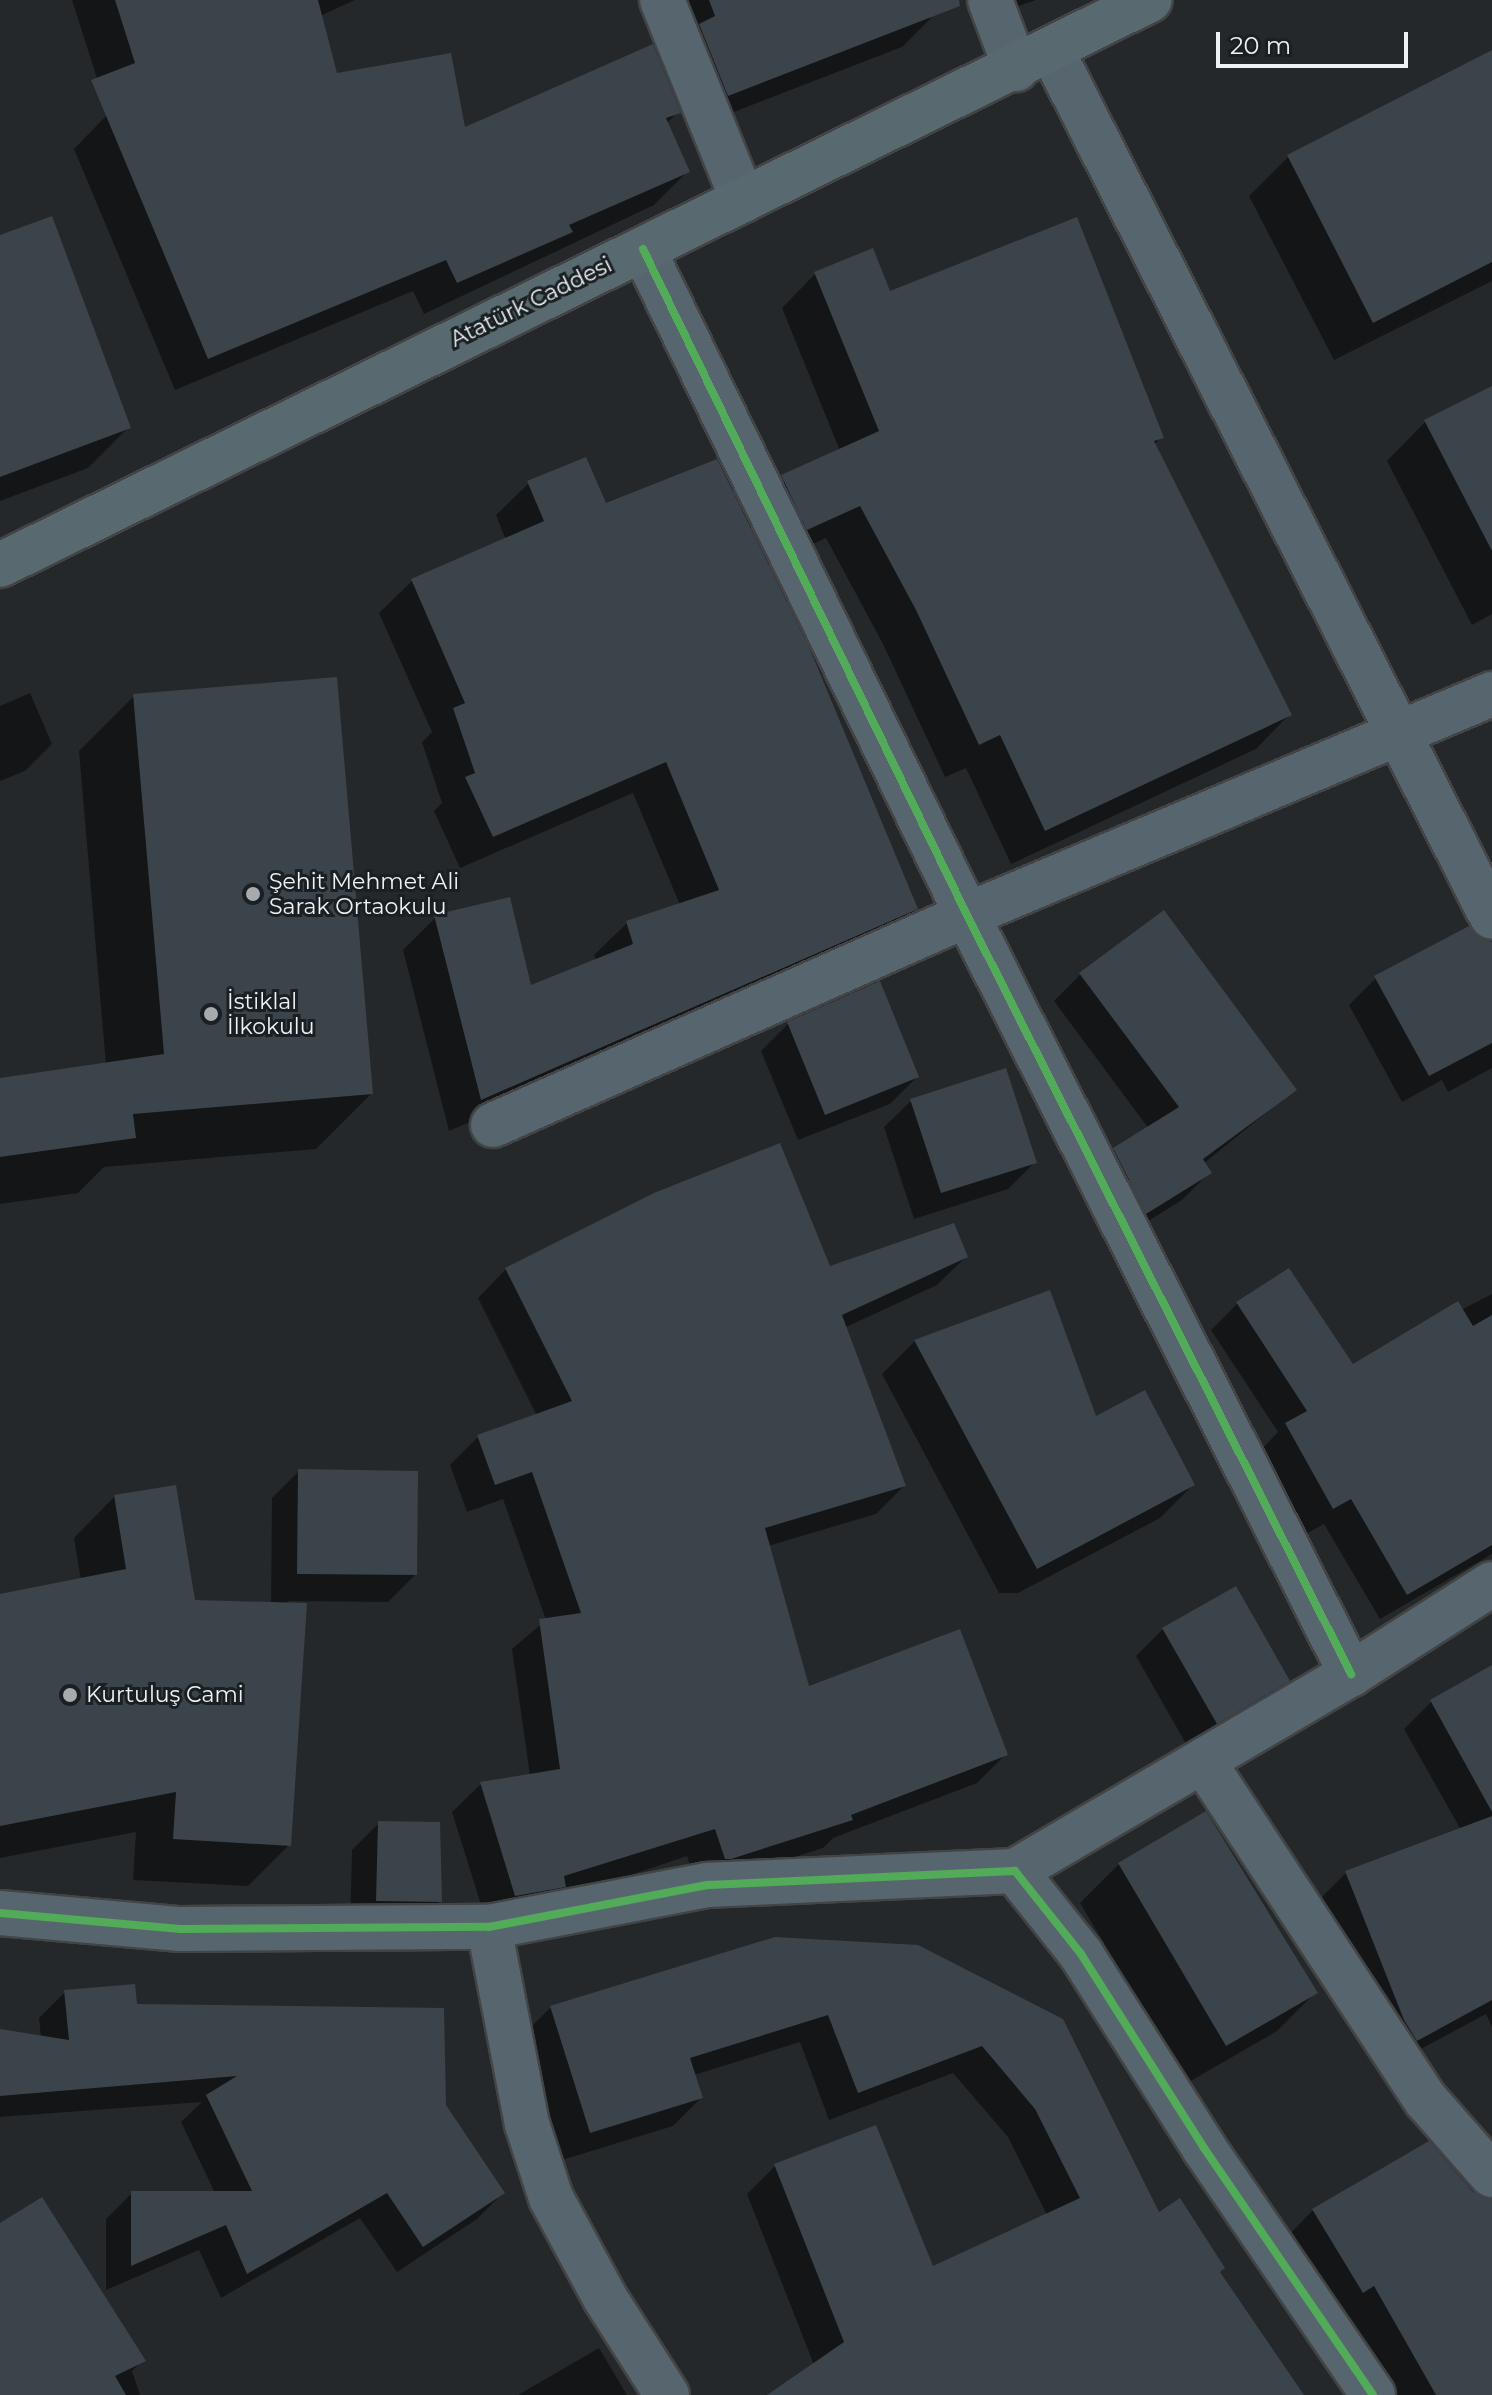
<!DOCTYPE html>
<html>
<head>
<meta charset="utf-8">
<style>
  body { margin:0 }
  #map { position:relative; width:1492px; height:2395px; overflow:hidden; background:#25282a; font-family:Montserrat,sans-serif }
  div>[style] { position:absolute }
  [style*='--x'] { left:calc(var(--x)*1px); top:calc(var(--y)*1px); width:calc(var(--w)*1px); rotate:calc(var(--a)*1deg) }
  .shadow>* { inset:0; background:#0007 }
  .building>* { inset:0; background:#3a444a }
  .roads { filter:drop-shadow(2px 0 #424445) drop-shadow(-2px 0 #424445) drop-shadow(0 2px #424445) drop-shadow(0 -2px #424445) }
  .minor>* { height:44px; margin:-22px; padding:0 22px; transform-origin:22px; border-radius:22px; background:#57666e }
  .secondary>* { height:44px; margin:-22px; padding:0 22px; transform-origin:22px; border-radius:22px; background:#586970 }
  .cycleway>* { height:8px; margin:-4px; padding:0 4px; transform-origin:4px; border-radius:4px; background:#51ab58 }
  .dots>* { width:22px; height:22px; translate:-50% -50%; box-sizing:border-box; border:4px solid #191f23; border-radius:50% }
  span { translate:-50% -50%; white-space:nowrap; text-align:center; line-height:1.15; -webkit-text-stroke:6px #191f23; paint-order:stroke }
  .street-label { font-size:22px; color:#edf2f4 }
  .poi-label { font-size:22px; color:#edf2f4 }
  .left { translate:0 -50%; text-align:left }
  .scale { position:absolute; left:1216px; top:32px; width:192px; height:36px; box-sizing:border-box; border:4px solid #edf2f4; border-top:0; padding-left:10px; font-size:24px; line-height:28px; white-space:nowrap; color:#edf2f4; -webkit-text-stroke:6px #191f23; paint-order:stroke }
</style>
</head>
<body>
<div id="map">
  <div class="shadow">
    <i style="clip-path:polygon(72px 0,355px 0,108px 113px)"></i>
    <i style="clip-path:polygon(665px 0,929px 0,935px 14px,902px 47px,695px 127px)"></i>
    <i style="clip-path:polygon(987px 0,1036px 0,993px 15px)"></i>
    <i style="clip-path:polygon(1492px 53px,1492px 281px,1334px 360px,1249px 196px,1288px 157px)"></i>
    <i style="clip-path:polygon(678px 112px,666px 124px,687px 172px,654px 205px,424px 314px,413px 291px,175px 390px,74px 149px,106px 116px,463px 130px)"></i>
    <i style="clip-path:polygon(0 237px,129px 427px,88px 468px,0 501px)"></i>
    <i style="clip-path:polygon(815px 274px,889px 293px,1161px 437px,1154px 445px,1289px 715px,1256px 749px,1011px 864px,966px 768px,945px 777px,883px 644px,826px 538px,773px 562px,748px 510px,782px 477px,840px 451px,782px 308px)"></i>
    <i style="clip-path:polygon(1492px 388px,1492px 614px,1472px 625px,1387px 461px,1425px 422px)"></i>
    <i style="clip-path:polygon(529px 483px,605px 506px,915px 909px,883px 942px,449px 1131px,403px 950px,436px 917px,530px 988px,596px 961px,594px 955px,627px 923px,680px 905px,633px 793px,460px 868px,434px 811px,442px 803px,422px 742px,432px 732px,379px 613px,412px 581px,506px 540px,496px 515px)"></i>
    <i style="clip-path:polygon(30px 693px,52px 744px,25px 771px,0 781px,0 706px)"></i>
    <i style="clip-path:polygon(134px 696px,371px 1094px,316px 1149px,104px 1167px,78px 1193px,0 1204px,0 1080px,106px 1065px,79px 751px)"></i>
    <i style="clip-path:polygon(1477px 939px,1492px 946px,1492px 1068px,1448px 1092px,1442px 1080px,1402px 1102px,1349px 1005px,1376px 978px)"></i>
    <i style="clip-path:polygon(1081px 974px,1294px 1090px,1203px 1164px,1209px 1173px,1182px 1200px,1119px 1239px,1087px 1177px,1114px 1150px,1149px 1129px,1054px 1001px)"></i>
    <i style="clip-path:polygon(788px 1024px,917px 1077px,890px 1104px,798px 1140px,761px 1051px)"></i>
    <i style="clip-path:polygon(912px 1100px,1035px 1162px,1008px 1189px,914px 1219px,884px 1127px)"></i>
    <i style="clip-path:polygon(966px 1257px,937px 1285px,844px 1328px,904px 1486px,876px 1514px,768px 1546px,807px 1689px,1005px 1755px,977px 1783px,833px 1838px,823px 1848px,701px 1887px,697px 1887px,687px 1856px,487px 1924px,452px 1812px,481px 1784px,530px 1776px,512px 1649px,546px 1620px,503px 1499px,467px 1512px,450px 1465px,478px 1437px,537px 1416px,478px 1298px,506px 1269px,829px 1269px)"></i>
    <i style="clip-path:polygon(1492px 1294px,1492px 1554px,1380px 1619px,1324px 1524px,1306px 1534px,1260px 1451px,1278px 1432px,1211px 1330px,1238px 1303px,1352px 1366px)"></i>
    <i style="clip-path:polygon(915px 1341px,1095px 1419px,1193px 1485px,1160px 1518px,1018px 1593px,999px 1593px,882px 1374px)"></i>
    <i style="clip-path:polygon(299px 1471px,415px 1575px,388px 1602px,288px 1601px,289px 1845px,248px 1886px,133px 1880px,136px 1832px,0 1858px,0 1596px,81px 1580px,74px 1538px,115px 1496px,194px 1602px,271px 1604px,272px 1498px)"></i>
    <i style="clip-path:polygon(1163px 1629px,1288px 1680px,1261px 1707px,1189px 1749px,1136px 1656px)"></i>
    <i style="clip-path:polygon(1492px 1696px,1492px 2027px,1486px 2014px,1389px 2066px,1319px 1900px,1346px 1873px,1461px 1830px,1404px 1729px,1431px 1702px)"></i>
    <i style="clip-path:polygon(379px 1823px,440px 1901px,413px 1928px,350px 1927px,352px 1850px)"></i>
    <i style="clip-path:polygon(1119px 1864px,1316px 1992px,1277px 2031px,1187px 2083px,1080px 1903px)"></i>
    <i style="clip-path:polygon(918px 1947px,1158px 2214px,1218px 2273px,1299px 2395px,770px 2395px,814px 2365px,747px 2194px,775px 2166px,931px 2269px,1047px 2215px,1008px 2137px,953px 2073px,829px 2120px,800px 2042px,694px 2075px,701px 2098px,673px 2126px,562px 2160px,523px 2035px,551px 2007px)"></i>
    <i style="clip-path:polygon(65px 1992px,135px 2006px,444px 2106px,503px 2193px,477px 2219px,397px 2272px,360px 2218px,221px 2298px,199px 2250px,106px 2290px,106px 2219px,132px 2193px,215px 2193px,181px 2122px,202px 2102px,0 2117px,0 2031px,41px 2038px,39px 2018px)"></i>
    <i style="clip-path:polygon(1313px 2210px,1492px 2395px,1390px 2395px,1284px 2240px)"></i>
    <i style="clip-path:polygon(0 2226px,143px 2360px,132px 2371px,140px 2395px,0 2395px)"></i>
    <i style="clip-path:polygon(599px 2348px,627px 2395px,518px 2395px)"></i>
  </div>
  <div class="building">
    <i style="clip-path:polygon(115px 0,318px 0,337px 73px,451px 53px,465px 127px,653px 44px,681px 113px,666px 118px,690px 172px,569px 225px,573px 232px,457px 283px,446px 260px,208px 359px,91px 80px,135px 63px)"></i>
    <i style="clip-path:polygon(709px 0,959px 0,960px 6px,728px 96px,699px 24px,715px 16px)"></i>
    <i style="clip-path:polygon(1492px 50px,1492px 262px,1373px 323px,1287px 155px)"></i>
    <i style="clip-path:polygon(52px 216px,131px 428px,0 477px,0 235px)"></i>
    <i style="clip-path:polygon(1077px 217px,1164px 438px,1154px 441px,1292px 715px,1045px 831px,1000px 735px,979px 745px,916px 610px,860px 506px,807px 530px,781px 475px,879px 431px,814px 272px,873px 248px,890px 291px)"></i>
    <i style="clip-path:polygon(1492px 386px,1492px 551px,1424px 420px)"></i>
    <i style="clip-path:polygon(586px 457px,606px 503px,717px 459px,809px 647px,918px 909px,481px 1100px,434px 915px,510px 897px,531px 985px,633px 944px,626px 921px,719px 890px,666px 762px,493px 837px,465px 777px,475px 773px,453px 708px,465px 703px,411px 579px,544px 521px,527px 481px)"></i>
    <i style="clip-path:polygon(337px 677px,373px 1094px,133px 1114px,136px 1138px,0 1157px,0 1078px,164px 1054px,133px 694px)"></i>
    <i style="clip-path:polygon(1164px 910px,1297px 1090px,1203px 1159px,1212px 1173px,1146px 1214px,1113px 1148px,1179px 1107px,1079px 973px)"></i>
    <i style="clip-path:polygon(1469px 926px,1478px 937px,1492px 942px,1492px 1043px,1429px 1076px,1374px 976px)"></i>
    <i style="clip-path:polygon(880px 981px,919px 1077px,825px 1115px,787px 1022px)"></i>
    <i style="clip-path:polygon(1006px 1068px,1037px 1163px,941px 1193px,910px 1099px)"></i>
    <i style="clip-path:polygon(780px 1143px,830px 1266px,954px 1223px,968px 1257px,842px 1315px,906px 1486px,765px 1528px,809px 1686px,960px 1629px,1008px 1755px,851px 1815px,853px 1820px,731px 1859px,725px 1859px,715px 1829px,564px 1876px,566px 1887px,515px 1896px,480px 1782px,560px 1769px,539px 1619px,581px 1613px,532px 1472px,495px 1485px,477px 1435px,572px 1401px,505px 1268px,654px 1193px)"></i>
    <i style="clip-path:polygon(1289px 1268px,1353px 1364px,1458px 1301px,1473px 1326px,1492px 1315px,1492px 1545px,1407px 1595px,1351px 1499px,1333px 1509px,1285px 1423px,1307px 1411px,1236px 1302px)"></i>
    <i style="clip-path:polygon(1050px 1290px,1096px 1416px,1145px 1390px,1195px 1485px,1037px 1569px,914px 1340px)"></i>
    <i style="clip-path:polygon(298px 1469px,418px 1471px,417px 1575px,297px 1574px)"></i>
    <i style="clip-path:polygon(176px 1485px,195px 1600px,307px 1603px,291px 1846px,173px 1839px,176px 1792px,0 1826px,0 1594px,126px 1569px,114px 1495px)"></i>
    <i style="clip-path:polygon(1236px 1586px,1290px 1681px,1217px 1724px,1162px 1628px)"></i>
    <i style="clip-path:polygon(1492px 1665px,1492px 1812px,1430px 1700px)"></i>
    <i style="clip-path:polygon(1206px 1811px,1318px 1993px,1226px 2046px,1118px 1863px)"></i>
    <i style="clip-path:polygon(1492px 1816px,1492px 2000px,1417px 2041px,1404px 2020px,1345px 1871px)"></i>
    <i style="clip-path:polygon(378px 1821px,440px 1822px,442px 1902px,376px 1901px)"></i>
    <i style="clip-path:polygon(775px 1937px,918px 1945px,1063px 2019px,1159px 2212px,1180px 2198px,1225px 2268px,1220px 2272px,1304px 2395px,767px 2395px,844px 2342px,774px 2164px,876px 2125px,933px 2266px,1080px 2198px,1035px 2109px,982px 2046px,858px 2093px,828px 2015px,690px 2058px,703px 2098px,590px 2133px,550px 2006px)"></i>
    <i style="clip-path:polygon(135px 1984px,137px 2004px,444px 2008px,446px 2105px,505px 2193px,423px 2247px,387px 2193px,247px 2274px,226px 2225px,131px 2266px,131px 2191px,252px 2191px,206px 2095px,237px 2076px,0 2096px,0 2029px,69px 2040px,64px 1990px)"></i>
    <i style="clip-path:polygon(1429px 2141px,1473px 2192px,1492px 2199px,1492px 2395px,1436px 2395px,1374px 2286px,1363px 2293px,1312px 2209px)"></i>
    <i style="clip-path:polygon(42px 2197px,146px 2361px,115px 2376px,126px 2395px,0 2395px,0 2223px)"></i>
  </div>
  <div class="roads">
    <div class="minor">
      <i style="--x:662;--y:0;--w:216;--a:68"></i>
      <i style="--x:990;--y:0;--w:74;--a:69.4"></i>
      <i style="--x:1052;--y:51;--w:971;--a:63.07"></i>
      <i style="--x:643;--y:249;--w:741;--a:64.06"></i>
      <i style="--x:967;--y:915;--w:851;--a:63.16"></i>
      <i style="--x:493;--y:1125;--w:518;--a:-23.9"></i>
      <i style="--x:967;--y:915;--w:570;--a:-22.83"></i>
      <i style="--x:1203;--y:1761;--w:406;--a:56.7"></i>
      <i style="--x:1426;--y:2100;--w:100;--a:48.7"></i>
      <i style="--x:1015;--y:1871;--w:389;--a:-30.4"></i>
      <i style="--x:1351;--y:1674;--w:167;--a:-32.6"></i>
      <i style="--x:0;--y:1913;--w:181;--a:5.1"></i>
      <i style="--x:180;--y:1929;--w:309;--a:-0.4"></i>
      <i style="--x:489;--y:1927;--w:222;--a:-10.9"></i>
      <i style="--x:707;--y:1885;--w:308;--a:-2.6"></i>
      <i style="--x:1015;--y:1871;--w:106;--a:51.5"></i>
      <i style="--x:1081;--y:1954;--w:230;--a:57.6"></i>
      <i style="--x:1204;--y:2148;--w:299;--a:55.6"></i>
      <i style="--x:489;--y:1927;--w:201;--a:79.1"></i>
      <i style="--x:527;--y:2124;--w:78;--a:72"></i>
      <i style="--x:551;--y:2198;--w:114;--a:61.6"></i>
      <i style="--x:605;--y:2298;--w:115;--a:57.4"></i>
    </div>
    <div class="secondary">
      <i style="--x:0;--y:565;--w:1281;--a:-26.17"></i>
    </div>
  </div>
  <div class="cycleway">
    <i style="--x:643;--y:249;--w:741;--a:64.06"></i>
    <i style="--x:967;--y:915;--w:851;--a:63.16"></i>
    <i style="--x:0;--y:1913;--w:181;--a:5.1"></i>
    <i style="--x:180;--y:1929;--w:309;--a:-0.4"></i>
    <i style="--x:489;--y:1927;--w:222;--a:-10.9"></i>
    <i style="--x:707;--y:1885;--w:308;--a:-2.6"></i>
    <i style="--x:1015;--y:1871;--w:106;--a:51.5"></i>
    <i style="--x:1081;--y:1954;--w:230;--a:57.6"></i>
    <i style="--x:1204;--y:2148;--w:299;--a:55.6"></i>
  </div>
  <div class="dots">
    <i style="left:253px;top:894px;background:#a7abad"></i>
    <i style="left:211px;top:1014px;background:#a7abad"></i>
    <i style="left:70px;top:1695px;background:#a7abad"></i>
  </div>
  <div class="street-label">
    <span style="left:531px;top:302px;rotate:-26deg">Atatürk Caddesi</span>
  </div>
  <div class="poi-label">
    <span class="left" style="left:269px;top:894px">Şehit Mehmet Ali<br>Sarak Ortaokulu</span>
    <span class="left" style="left:227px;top:1014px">İstiklal<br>İlkokulu</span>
    <span class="left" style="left:86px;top:1695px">Kurtuluş Cami</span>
  </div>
  <div class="scale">20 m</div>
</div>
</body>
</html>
